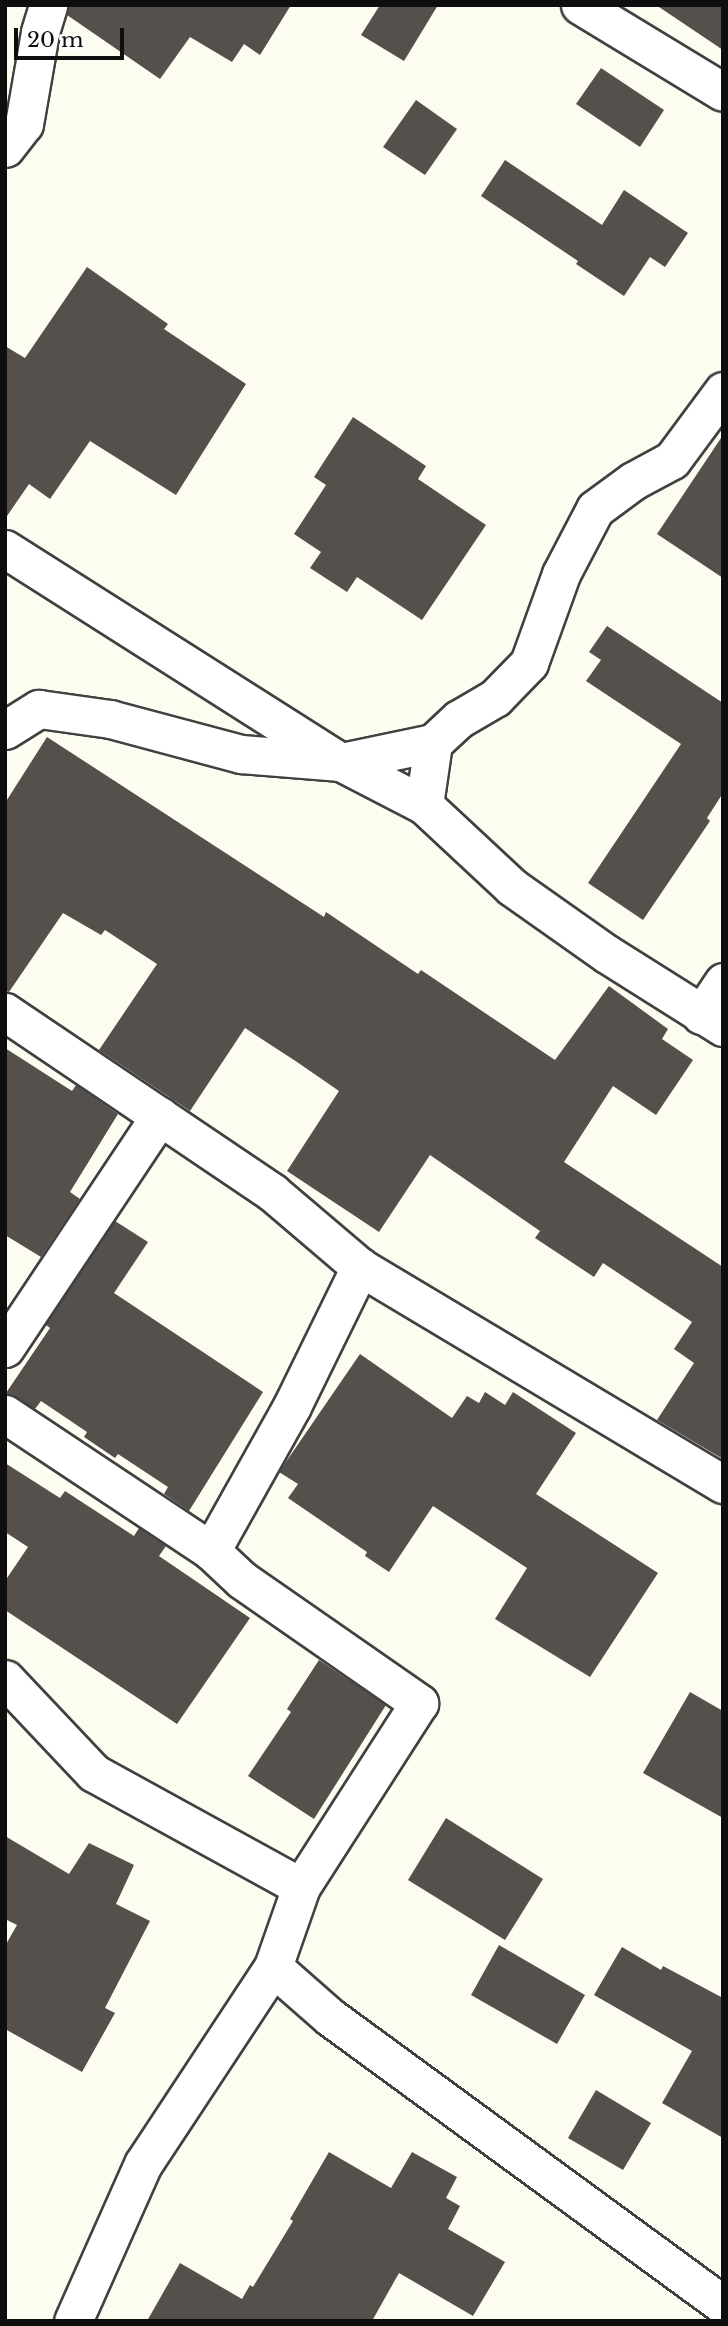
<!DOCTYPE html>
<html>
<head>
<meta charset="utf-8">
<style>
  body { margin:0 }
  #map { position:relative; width:728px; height:2326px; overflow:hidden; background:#fdfcf0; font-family:"Libre Baskerville",serif }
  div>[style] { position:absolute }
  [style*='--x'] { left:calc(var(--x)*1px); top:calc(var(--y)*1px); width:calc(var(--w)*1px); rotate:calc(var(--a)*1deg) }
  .building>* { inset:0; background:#55504b }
  .roads { filter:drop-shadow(2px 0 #414141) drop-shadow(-2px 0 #414141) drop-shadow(0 2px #414141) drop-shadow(0 -2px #414141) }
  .minor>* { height:37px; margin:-18.5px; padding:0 18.5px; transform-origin:18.5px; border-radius:18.5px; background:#fff }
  span { translate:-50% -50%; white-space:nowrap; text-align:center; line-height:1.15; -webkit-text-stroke:7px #fff; paint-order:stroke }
  .frame { position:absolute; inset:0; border:7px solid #0e0e0e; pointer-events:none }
  .scale { position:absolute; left:14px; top:28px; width:110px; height:32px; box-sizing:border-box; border:4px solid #0e0e0e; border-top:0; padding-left:9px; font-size:21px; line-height:24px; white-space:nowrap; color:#0e0e0e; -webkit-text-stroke:5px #fff; paint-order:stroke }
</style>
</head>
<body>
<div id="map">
  <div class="building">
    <i style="clip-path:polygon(68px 5px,291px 5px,260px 55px,244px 44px,232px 62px,190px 37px,160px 79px,67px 15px)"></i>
    <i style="clip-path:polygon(380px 5px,438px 5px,404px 61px,361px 35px)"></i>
    <i style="clip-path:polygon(656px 5px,723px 5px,723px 50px)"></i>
    <i style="clip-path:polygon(601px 68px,664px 110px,640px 147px,576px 104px)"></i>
    <i style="clip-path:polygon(416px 100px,457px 129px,425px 175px,383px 147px)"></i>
    <i style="clip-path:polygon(505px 160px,602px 225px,624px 190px,688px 233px,665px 267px,650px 257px,624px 296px,576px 264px,578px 261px,481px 196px)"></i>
    <i style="clip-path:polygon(87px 267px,168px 324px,164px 329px,246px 384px,176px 495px,90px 441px,50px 499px,29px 484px,5px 519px,5px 346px,25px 358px)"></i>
    <i style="clip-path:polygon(353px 417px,426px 466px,418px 479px,486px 525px,422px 620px,357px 577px,347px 592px,310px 568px,321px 552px,294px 534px,326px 485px,314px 477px)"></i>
    <i style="clip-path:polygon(723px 435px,723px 578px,657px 534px)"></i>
    <i style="clip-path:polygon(607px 626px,723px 703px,723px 793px,707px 818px,710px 821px,643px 920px,588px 883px,681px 744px,586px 681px,601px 660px,589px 652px)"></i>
    <i style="clip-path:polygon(47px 737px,324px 917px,326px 912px,418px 974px,421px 970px,555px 1060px,609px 986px,668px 1029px,662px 1039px,693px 1060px,656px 1115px,613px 1086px,564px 1162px,723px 1267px,723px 1459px,657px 1420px,694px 1363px,674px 1349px,692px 1322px,603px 1263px,594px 1277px,535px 1238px,540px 1231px,430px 1155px,379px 1232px,287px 1171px,339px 1091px,297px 1062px,245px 1028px,190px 1111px,99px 1050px,157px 964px,105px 930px,101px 935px,63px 913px,9px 992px,5px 991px,5px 803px)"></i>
    <i style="clip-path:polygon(5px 1048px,72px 1091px,76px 1085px,118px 1114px,70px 1192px,80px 1199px,41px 1257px,5px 1235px)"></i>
    <i style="clip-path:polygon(115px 1221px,148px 1242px,114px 1293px,263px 1392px,189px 1511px,164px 1494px,168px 1487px,118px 1454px,115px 1458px,84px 1437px,87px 1432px,41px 1401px,35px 1409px,6px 1393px,50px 1328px,46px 1325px)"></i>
    <i style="clip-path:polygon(360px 1354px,452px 1418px,467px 1396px,479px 1403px,485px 1392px,505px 1405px,513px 1392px,576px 1433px,536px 1494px,658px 1573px,590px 1677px,495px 1619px,527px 1568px,433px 1506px,389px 1572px,365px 1556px,367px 1552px,288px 1498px,298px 1484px,279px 1472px)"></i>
    <i style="clip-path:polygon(5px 1463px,60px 1498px,65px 1491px,134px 1536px,139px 1528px,166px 1546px,159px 1556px,250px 1618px,177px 1724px,5px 1610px,5px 1581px,28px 1547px,5px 1532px)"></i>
    <i style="clip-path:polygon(319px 1660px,386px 1705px,314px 1819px,248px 1776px,291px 1712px,287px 1709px)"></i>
    <i style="clip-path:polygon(690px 1692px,723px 1711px,723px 1818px,643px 1773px)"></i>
    <i style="clip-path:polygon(446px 1818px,543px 1879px,505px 1940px,408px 1880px)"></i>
    <i style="clip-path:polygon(5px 1836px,69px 1874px,89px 1843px,134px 1865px,116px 1904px,150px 1921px,105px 2008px,115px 2013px,82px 2072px,5px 2029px,5px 1946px,17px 1925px,5px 1919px)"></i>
    <i style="clip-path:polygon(499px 1945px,585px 1995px,557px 2044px,471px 1995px)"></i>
    <i style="clip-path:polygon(622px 1947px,661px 1970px,663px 1966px,723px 1998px,723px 2138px,662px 2103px,692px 2051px,594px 1995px)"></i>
    <i style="clip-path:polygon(596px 2090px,651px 2123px,623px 2170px,568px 2138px)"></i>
    <i style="clip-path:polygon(329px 2152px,391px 2188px,412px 2152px,457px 2177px,446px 2198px,460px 2206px,448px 2229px,505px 2262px,473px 2316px,399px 2273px,372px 2321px,147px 2321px,180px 2263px,242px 2299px,250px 2285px,253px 2287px,293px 2221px,290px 2219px)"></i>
  </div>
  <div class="roads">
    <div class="minor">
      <i style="--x:580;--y:5;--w:167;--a:31.3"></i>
      <i style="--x:5;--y:148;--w:31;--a:-52"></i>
      <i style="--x:24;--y:124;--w:93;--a:-80.1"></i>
      <i style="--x:40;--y:32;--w:28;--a:-73"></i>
      <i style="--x:5;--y:549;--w:398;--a:32.4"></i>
      <i style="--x:341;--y:762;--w:93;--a:27.4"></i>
      <i style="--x:424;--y:805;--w:120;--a:43"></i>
      <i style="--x:512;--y:887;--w:116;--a:35.2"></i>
      <i style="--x:607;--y:954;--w:137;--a:32.2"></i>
      <i style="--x:5;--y:730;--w:40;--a:-32"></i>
      <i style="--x:39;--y:709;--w:72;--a:8"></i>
      <i style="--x:110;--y:719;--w:136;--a:15"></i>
      <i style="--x:241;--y:754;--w:100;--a:4.6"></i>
      <i style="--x:341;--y:762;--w:94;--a:-11.7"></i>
      <i style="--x:433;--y:743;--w:35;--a:-43"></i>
      <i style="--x:459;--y:719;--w:42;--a:-30.3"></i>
      <i style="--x:495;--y:698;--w:49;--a:-45.8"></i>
      <i style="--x:529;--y:663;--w:95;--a:-70.2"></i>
      <i style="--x:561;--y:574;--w:73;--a:-62.4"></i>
      <i style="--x:595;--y:509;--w:47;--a:-36.4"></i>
      <i style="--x:633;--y:481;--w:44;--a:-28.3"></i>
      <i style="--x:672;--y:460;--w:86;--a:-53.5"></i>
      <i style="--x:424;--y:805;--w:63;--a:-81.7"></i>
      <i style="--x:5;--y:1012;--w:323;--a:34"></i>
      <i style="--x:273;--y:1193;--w:114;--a:40.4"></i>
      <i style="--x:360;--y:1267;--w:423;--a:30.9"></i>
      <i style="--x:701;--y:1015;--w:40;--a:-56"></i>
      <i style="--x:5;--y:1348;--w:279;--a:-56.3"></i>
      <i style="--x:5;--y:1414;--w:247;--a:33.6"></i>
      <i style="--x:211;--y:1551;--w:42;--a:43.1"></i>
      <i style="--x:242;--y:1580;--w:216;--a:34.8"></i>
      <i style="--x:419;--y:1703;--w:219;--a:122.7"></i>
      <i style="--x:301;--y:1887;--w:85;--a:109.3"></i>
      <i style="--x:273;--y:1967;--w:236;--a:123.4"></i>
      <i style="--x:143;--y:2164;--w:172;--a:114"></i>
      <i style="--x:211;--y:1551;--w:166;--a:-60.8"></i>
      <i style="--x:292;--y:1406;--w:155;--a:-63.9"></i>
      <i style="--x:5;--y:1679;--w:129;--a:46.6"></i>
      <i style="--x:94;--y:1773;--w:236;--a:28.8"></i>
      <i style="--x:273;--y:1967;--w:76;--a:41.3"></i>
      <i style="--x:330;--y:2017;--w:487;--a:36.2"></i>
    </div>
  </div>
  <div class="frame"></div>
  <div class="scale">20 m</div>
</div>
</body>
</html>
